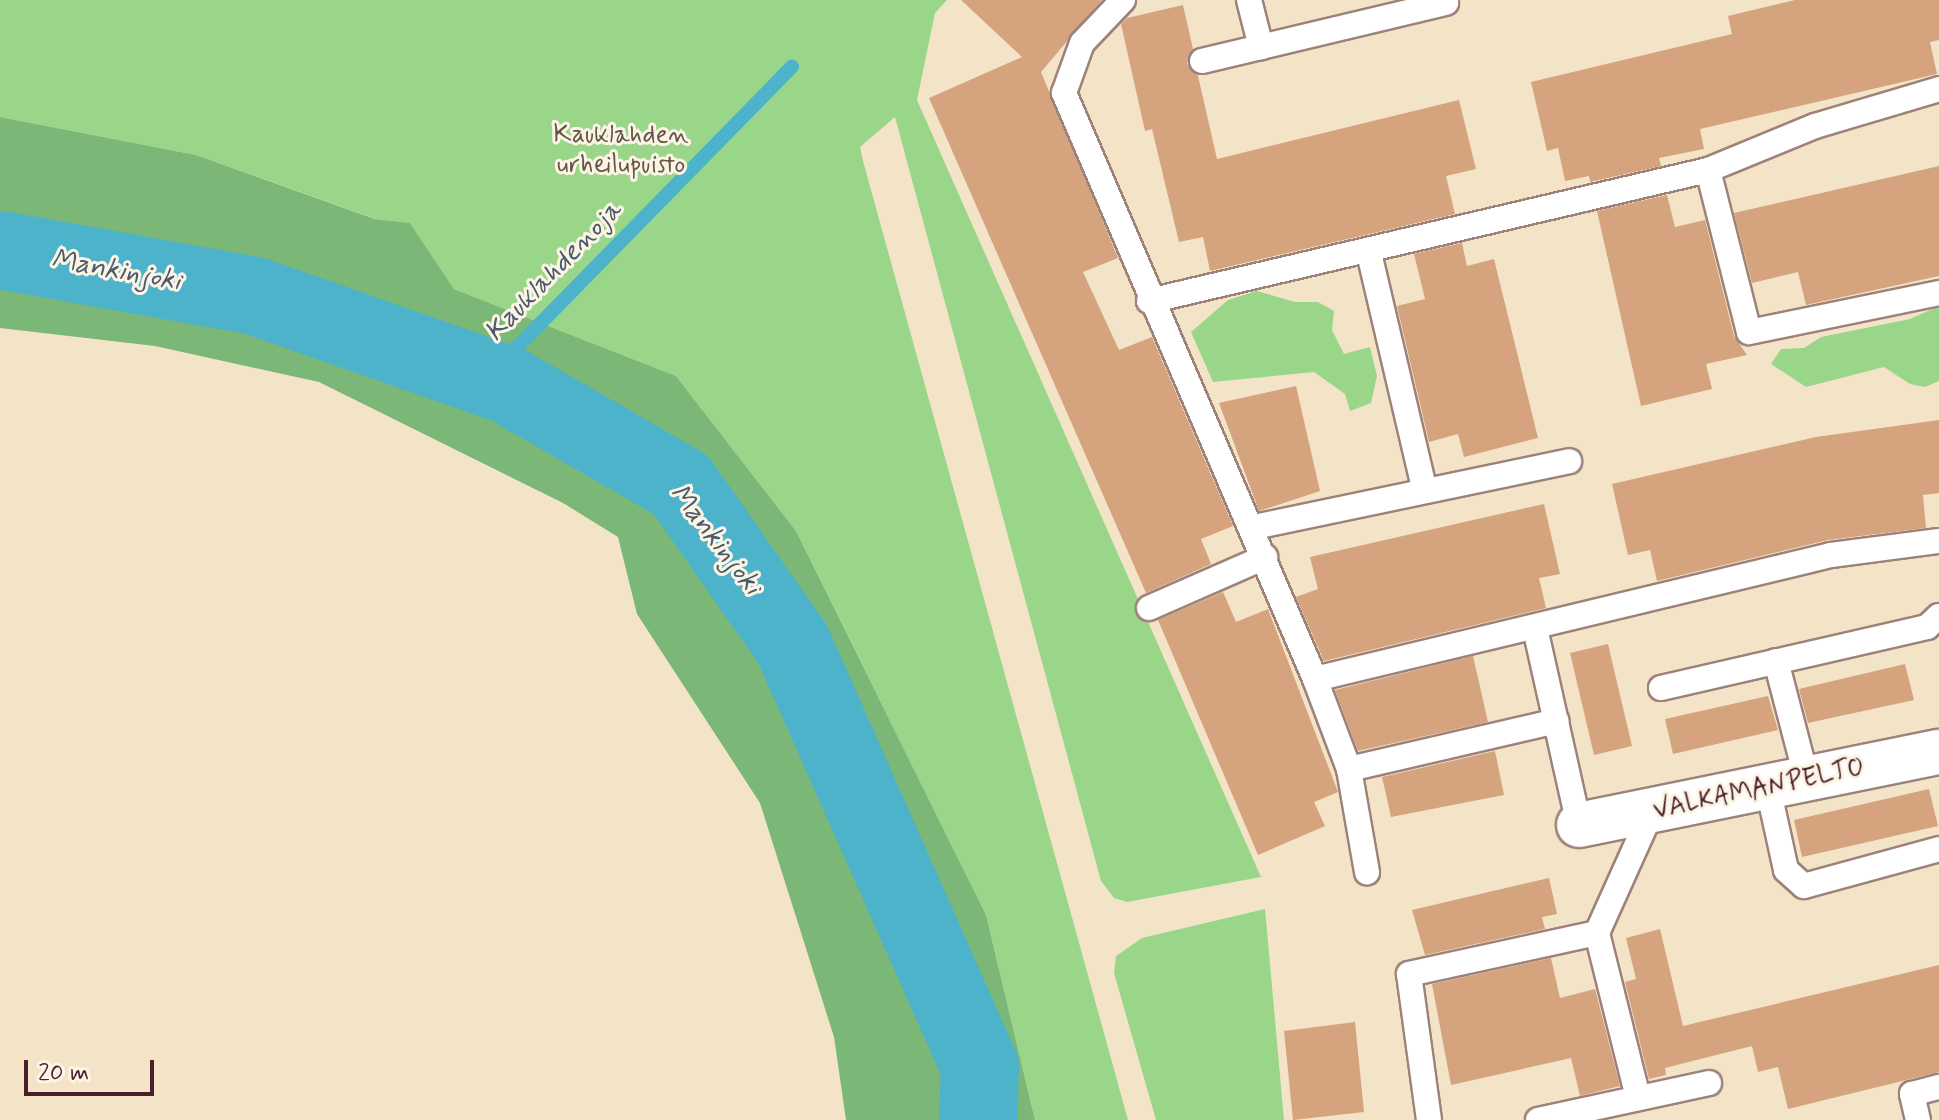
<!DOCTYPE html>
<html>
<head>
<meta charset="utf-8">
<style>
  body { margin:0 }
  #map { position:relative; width:1939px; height:1120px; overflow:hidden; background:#f3e4c8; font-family:Mynerve,sans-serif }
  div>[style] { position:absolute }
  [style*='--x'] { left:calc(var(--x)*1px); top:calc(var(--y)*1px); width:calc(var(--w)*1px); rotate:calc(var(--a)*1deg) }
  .green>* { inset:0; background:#9ad68a }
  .forest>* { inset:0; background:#7bb776 }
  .stream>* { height:14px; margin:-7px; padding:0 7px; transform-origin:7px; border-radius:7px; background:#4db3cb }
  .river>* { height:78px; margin:-39px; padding:0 39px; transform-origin:39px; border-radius:39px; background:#4db3cb }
  .building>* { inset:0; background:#d5a37e }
  .roads { filter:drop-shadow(2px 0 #9e827a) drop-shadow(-2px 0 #9e827a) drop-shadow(0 2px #9e827a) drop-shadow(0 -2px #9e827a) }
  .service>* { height:24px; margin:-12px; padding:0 12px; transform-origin:12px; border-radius:12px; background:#fff }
  .minor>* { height:44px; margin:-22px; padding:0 22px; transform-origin:22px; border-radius:22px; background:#fff }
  span { translate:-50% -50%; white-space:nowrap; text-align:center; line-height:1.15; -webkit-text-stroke:6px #fcf5e5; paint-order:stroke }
  .park-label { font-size:26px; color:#625648 }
  .street-label { font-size:26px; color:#4a1f2b }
  .water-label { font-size:28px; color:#4b5a6b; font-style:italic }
  .scale { position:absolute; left:24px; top:1060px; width:130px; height:36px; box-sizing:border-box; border:4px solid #4a1f2b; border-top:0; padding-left:10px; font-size:24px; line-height:28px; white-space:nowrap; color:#4a1f2b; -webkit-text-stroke:6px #fcf5e5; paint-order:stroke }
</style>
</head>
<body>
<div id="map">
  <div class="green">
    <i style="clip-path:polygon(0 0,947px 0,935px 13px,917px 100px,1261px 877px,1127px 902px,1114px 898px,1101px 881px,895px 117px,860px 147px,863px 161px,1128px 1120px,1035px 1120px,986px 915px,796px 531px,676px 376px,454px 289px,410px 223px,376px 219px,196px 155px,0 117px)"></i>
    <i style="clip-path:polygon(1257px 291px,1295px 302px,1318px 302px,1334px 311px,1332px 330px,1344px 354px,1370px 347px,1377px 376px,1371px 403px,1350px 411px,1345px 394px,1314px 372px,1213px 382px,1191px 332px,1228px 300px)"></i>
    <i style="clip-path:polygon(1939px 306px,1939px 381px,1925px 387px,1910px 384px,1884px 367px,1806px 387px,1771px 364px,1781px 349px,1804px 348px,1821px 337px,1910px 319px)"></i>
    <i style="clip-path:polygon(1265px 909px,1284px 1120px,1156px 1120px,1114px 973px,1116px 956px,1142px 938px)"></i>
  </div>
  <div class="forest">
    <i style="clip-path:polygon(0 117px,196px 155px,375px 219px,410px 223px,454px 289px,676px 376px,796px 531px,986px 915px,1035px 1120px,846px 1120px,834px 1037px,760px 803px,637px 614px,618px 537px,563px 503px,319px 382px,155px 346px,0 328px)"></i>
  </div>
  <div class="stream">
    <i style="--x:487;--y:378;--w:436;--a:-45.6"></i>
  </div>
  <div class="river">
    <i style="--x:0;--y:250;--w:259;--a:10.2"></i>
    <i style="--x:255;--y:296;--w:268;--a:19.4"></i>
    <i style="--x:508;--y:385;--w:200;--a:30"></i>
    <i style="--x:681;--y:485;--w:195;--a:55"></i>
    <i style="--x:793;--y:645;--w:461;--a:66.1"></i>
    <i style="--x:980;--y:1066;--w:54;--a:92.1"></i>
  </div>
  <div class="building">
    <i style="clip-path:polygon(961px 0,1102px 0,1041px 72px,1118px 258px,1083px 272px,1119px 350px,1152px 337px,1233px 526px,1201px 539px,1211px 564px,1146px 593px,929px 98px,1022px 57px)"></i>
    <i style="clip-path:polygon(1795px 0,1939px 0,1939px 40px,1930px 42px,1937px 74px,1700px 129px,1704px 149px,1659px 158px,1661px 166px,1590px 182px,1589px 176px,1565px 181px,1558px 148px,1547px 151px,1531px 82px,1732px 34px,1728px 16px)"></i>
    <i style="clip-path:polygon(1183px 5px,1193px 49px,1187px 64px,1198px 76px,1217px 159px,1459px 100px,1476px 169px,1446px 176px,1455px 214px,1210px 271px,1203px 237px,1179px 242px,1152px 129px,1145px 131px,1121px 24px,1127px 18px)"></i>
    <i style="clip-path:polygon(1939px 166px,1939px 276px,1806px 305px,1798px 272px,1752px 283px,1734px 213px)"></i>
    <i style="clip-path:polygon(1667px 195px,1675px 227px,1705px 220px,1734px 336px,1747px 355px,1706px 364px,1712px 389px,1641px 406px,1597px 211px)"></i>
    <i style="clip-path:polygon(1462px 243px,1467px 266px,1494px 259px,1538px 438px,1464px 457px,1458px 434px,1429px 442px,1397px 306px,1425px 299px,1414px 254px)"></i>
    <i style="clip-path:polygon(1296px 386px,1320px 491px,1259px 511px,1219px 403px)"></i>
    <i style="clip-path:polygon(1939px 420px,1939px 493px,1923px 495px,1926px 528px,1828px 540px,1657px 581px,1650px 550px,1628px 555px,1612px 484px,1816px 437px)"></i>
    <i style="clip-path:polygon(1544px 504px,1560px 574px,1539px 578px,1546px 608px,1324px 661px,1296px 597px,1318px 589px,1310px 557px)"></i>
    <i style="clip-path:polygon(1223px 592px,1236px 622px,1268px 609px,1338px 792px,1314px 802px,1325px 826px,1258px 855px,1158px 620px)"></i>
    <i style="clip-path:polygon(1608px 644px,1632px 746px,1594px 755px,1570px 653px)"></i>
    <i style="clip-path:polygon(1473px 656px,1488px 722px,1358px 751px,1335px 690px)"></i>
    <i style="clip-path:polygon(1905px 664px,1914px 700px,1808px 723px,1799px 689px)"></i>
    <i style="clip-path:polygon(1768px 696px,1778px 730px,1673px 754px,1665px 719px)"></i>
    <i style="clip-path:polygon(1495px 751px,1504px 795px,1391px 817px,1382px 777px)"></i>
    <i style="clip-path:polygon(1929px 789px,1938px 826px,1802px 857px,1794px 820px)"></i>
    <i style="clip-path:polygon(1549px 878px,1557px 914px,1542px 917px,1545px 929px,1425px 955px,1412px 910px)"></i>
    <i style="clip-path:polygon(1660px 929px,1683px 1026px,1939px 965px,1939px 1072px,1788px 1109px,1778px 1067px,1758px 1072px,1752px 1046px,1665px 1068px,1666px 1075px,1649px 1079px,1625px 982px,1636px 979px,1626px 938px)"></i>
    <i style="clip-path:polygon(1551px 958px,1560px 998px,1595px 989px,1620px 1086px,1580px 1096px,1571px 1058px,1451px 1085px,1432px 984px)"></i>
    <i style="clip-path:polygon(1355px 1022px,1364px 1112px,1293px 1120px,1284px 1031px)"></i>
  </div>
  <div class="roads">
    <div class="service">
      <i style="--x:1123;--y:0;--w:59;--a:133.6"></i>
      <i style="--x:1082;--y:43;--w:53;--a:109.8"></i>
      <i style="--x:1064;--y:93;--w:637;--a:66.81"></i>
      <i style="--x:1315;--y:679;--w:96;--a:69.3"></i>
      <i style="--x:1349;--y:769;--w:105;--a:80.1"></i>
      <i style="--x:1249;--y:0;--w:49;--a:75.7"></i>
      <i style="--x:1202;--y:61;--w:251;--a:-13.4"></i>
      <i style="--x:1708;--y:170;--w:167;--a:75.8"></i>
      <i style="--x:1749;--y:332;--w:194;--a:-11.6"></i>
      <i style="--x:1369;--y:253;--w:244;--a:76.8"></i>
      <i style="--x:1149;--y:301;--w:574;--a:-13.19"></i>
      <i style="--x:1708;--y:170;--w:116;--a:-22.4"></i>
      <i style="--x:1815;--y:126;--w:129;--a:-16.6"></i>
      <i style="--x:1254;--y:527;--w:322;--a:-11.8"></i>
      <i style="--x:1149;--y:608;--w:127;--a:-23.7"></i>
      <i style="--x:1535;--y:628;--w:202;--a:77.4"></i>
      <i style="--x:1776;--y:661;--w:123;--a:75.4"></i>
      <i style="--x:1315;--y:679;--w:531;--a:-13.51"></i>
      <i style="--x:1831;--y:555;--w:109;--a:-7.4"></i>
      <i style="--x:1661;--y:688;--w:273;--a:-12.9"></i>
      <i style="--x:1927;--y:627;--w:16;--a:-43"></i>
      <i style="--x:1349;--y:769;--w:213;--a:-13"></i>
      <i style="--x:1768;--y:788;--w:84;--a:77.6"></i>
      <i style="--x:1786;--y:870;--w:24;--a:42"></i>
      <i style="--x:1804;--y:886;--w:140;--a:-15.3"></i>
      <i style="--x:1597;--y:933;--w:170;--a:76"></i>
      <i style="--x:1429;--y:1120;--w:147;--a:-97.8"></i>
      <i style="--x:1409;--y:974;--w:192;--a:-12.3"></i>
      <i style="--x:1597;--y:933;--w:132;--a:-65.8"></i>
      <i style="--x:1538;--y:1120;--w:175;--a:-12.2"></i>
      <i style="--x:1918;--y:1120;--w:27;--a:-103"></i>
      <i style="--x:1912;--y:1094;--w:28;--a:-15"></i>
    </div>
    <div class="minor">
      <i style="--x:1579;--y:825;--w:367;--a:-11.5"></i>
    </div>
  </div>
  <div class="park-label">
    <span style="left:621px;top:151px">Kauklahden<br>urheilupuisto</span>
  </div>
  <div class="street-label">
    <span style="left:1759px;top:790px;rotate:-12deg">VALKAMANPELTO</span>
  </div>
  <div class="water-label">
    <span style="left:116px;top:271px;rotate:10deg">Mankinjoki</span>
    <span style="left:554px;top:272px;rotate:-46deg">Kauklahdenoja</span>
    <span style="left:715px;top:540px;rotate:52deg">Mankinjoki</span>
  </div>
  <div class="scale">20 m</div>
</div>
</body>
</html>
